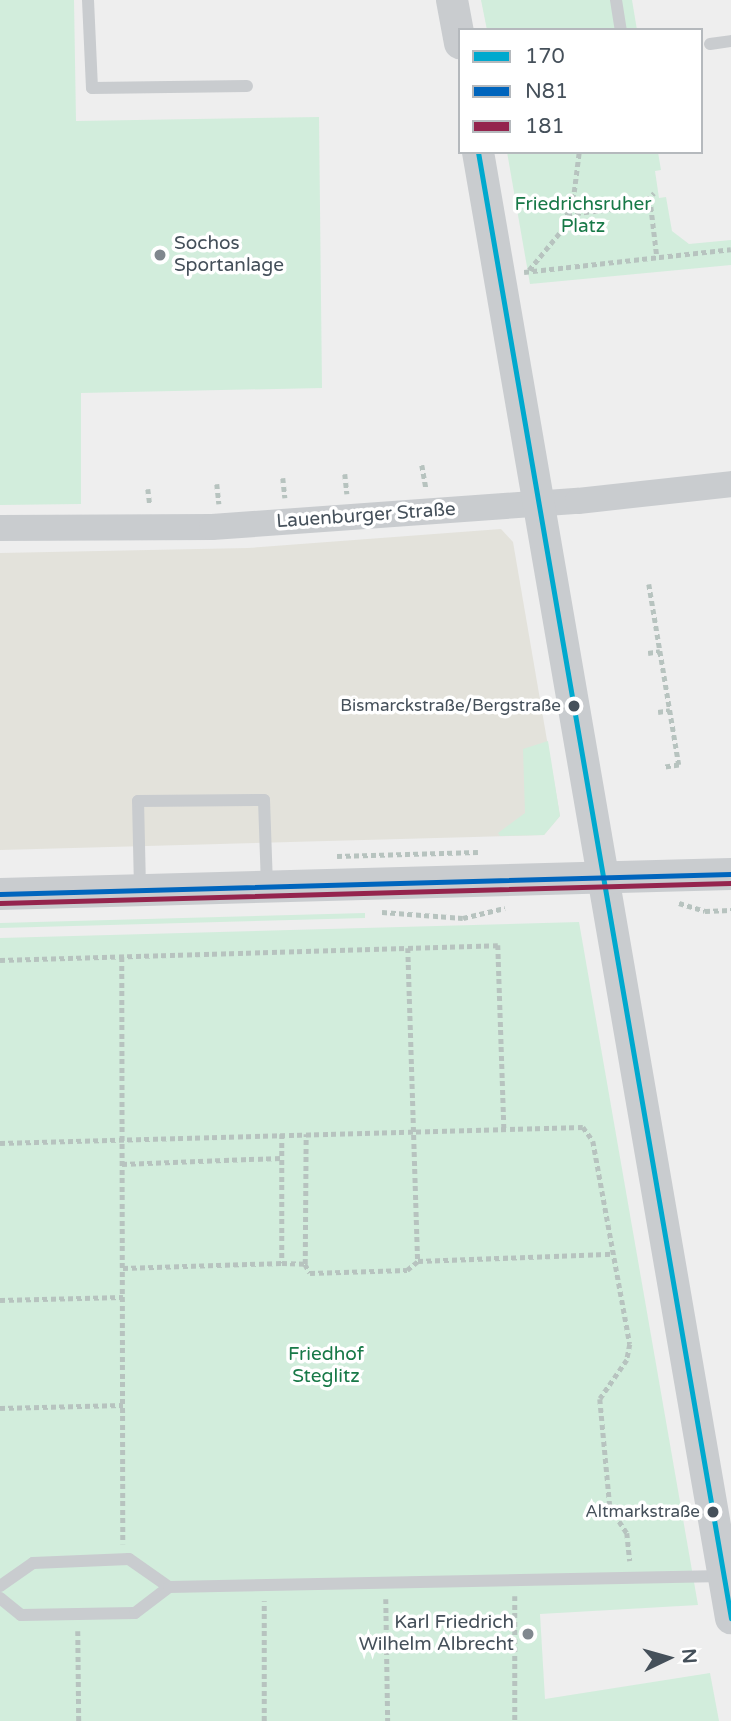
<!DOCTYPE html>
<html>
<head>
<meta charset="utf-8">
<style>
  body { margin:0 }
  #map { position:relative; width:731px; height:1721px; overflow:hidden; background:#eee; font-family:"Varela Round",sans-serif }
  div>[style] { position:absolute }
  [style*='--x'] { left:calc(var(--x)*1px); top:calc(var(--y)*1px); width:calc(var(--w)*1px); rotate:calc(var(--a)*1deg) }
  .commercial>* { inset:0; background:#e3e2db }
  .green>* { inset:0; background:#d2eddc }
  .path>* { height:4.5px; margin-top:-2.25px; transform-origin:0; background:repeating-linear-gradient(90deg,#b7c3bf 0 5px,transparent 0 8.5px) }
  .service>* { height:12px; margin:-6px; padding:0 6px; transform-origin:6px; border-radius:6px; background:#c9cccf }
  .minor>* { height:26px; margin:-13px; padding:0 13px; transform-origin:13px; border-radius:13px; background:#c9cccf }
  .tertiary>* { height:32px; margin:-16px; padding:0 16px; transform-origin:16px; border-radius:16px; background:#c9cccf }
  .bus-1>* { height:5px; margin:-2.5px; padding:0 2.5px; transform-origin:2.5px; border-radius:2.5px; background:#00a9ce }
  .bus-2>* { height:5px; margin:-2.5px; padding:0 2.5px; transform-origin:2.5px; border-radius:2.5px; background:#0065bd }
  .bus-3>* { height:5px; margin:-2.5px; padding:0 2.5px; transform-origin:2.5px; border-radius:2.5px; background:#94244d }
  .dots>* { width:19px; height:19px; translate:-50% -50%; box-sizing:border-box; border:4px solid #fff; border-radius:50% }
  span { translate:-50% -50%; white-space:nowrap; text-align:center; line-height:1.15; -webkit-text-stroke:7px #fff; paint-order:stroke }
  .bus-label { font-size:17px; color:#45505a }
  .right { translate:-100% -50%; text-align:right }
  .park-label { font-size:19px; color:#187948 }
  .poi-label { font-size:19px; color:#45505a }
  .left { translate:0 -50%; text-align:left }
  .street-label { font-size:19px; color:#45505a }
  .legend { position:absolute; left:458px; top:28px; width:245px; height:126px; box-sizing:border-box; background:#fff; border:2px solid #b5b9bd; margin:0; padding:9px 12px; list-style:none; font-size:21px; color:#45505a }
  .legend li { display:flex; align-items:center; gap:14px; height:35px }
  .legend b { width:35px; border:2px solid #b5b9bd }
  .north { position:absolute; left:633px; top:1623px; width:70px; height:70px; -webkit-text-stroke:5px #fff; paint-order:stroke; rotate:85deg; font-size:19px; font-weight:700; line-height:28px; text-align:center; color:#45505a }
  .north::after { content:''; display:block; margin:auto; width:24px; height:32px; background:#45505a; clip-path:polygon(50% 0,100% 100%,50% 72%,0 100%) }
</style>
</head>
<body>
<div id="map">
  <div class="commercial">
    <i style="clip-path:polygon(501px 529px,513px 542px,560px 816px,544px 835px,0 850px,0 553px,248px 548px)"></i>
  </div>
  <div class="green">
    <i style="clip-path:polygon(0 0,74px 0,76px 121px,319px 117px,322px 388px,81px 393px,81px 504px,0 505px)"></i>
    <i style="clip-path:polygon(481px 0,632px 0,637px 30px,487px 30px)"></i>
    <i style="clip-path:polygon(507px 152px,658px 152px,661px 170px,655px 171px,659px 198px,666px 197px,672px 231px,689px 244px,731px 240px,731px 265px,530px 284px)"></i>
    <i style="clip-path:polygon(548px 741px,560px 816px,544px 835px,500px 836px,498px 833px,525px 813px,523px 749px)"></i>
    <i style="clip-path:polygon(365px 913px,365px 918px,0 928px,0 923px)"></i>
    <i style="clip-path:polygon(579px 922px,698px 1605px,540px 1614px,545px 1699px,710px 1673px,719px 1721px,0 1721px,0 938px)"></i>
  </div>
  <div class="path">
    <i style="--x:650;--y:198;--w:59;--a:83.2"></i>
    <i style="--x:567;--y:214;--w:73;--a:-6.3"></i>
    <i style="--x:640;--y:206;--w:19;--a:-43"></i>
    <i style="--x:529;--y:270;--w:50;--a:-50.6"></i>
    <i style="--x:561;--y:231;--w:41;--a:-71.6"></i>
    <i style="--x:574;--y:192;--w:40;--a:-82.9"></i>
    <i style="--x:524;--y:272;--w:208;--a:-6.3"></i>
    <i style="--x:422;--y:465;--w:23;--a:80"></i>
    <i style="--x:345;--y:474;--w:20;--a:84"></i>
    <i style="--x:283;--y:478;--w:20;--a:84"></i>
    <i style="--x:217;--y:484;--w:20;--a:84"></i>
    <i style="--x:148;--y:489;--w:16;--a:83"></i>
    <i style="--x:649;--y:584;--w:183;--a:80.6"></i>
    <i style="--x:679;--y:765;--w:14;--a:172"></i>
    <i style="--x:648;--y:653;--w:12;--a:-9"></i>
    <i style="--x:658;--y:712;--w:12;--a:-9"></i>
    <i style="--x:337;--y:856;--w:141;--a:-1.6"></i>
    <i style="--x:679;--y:903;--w:27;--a:17"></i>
    <i style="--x:705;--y:911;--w:26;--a:-2"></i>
    <i style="--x:382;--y:912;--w:81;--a:4.2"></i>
    <i style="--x:463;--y:918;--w:43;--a:-13.4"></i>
    <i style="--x:408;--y:948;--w:313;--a:88.2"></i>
    <i style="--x:122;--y:957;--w:587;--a:89.9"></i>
    <i style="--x:0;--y:960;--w:498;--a:-1.7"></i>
    <i style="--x:498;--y:945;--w:183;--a:88.1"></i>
    <i style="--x:282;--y:1134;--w:129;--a:90"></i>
    <i style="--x:0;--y:1143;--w:583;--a:-1.57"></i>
    <i style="--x:583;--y:1127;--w:17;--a:54"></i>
    <i style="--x:593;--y:1141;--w:206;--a:79.7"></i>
    <i style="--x:630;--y:1344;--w:16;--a:101"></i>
    <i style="--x:627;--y:1360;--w:47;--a:124.7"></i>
    <i style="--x:600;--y:1399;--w:108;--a:84.7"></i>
    <i style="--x:610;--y:1507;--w:31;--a:57"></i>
    <i style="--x:627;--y:1533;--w:28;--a:84"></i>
    <i style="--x:122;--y:1164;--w:159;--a:-2.2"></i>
    <i style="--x:305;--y:1264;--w:130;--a:-89.6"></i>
    <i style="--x:123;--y:1268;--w:159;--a:-1.8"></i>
    <i style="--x:282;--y:1263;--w:23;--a:2"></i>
    <i style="--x:305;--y:1264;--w:10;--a:61"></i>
    <i style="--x:310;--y:1273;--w:97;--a:-1.8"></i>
    <i style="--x:407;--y:1270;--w:14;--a:-39"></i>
    <i style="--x:418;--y:1261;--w:195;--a:-2.1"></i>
    <i style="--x:0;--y:1300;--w:123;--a:-1.4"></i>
    <i style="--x:0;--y:1408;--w:123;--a:-1.4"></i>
    <i style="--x:515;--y:1596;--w:125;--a:90"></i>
    <i style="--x:386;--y:1599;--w:122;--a:89.1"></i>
    <i style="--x:78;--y:1631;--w:90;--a:89.4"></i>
    <i style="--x:264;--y:1721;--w:120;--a:-90"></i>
  </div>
  <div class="service">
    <i style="--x:88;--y:0;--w:88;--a:87.4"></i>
    <i style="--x:92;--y:88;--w:155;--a:-0.7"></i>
    <i style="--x:616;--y:0;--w:30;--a:81"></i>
    <i style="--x:710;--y:44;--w:21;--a:-8"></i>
    <i style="--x:140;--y:888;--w:87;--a:-91.3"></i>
    <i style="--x:138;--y:801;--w:126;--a:-0.5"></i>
    <i style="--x:264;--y:800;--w:86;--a:88"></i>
    <i style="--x:0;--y:1586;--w:40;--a:-34.9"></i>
    <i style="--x:33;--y:1563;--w:96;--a:-2.4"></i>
    <i style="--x:129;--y:1559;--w:49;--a:35"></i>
    <i style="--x:0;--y:1598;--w:27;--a:39"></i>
    <i style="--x:21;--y:1615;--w:114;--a:-1"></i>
    <i style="--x:135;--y:1613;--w:43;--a:-37.4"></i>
    <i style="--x:169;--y:1587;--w:554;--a:-1.14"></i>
  </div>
  <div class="minor">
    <i style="--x:0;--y:528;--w:212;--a:-0.3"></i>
    <i style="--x:212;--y:527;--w:367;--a:-4.1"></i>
    <i style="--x:578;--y:501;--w:154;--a:-6.3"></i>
  </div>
  <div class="tertiary">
    <i style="--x:452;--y:0;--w:44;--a:79.5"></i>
    <i style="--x:478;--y:152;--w:1488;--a:80.21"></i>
    <i style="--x:0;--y:894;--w:731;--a:-1.57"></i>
  </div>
  <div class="bus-1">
    <i style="--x:478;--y:152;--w:1488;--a:80.21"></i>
  </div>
  <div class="bus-2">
    <i style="--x:0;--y:894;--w:731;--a:-1.57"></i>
  </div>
  <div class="bus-3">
    <i style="--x:0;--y:903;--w:731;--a:-1.57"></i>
  </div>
  <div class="dots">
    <i style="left:160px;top:255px;background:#80878e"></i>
    <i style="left:574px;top:706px;background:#45505a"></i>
    <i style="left:713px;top:1512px;background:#45505a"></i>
    <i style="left:528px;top:1634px;background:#80878e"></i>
  </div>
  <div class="bus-label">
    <span class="right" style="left:561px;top:706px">Bismarckstraße/Bergstraße</span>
    <span class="right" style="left:700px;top:1512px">Altmarkstraße</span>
  </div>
  <div class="park-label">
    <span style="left:583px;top:216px">Friedrichsruher<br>Platz</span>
    <span style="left:326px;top:1366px">Friedhof<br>Steglitz</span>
  </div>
  <div class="poi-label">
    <span class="left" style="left:174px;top:255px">Sochos<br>Sportanlage</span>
    <span class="right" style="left:514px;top:1634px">Karl Friedrich<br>Wilhelm Albrecht</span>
  </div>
  <div class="street-label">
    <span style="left:366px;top:516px;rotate:-4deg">Lauenburger Straße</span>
  </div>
  <ul class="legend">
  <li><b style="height:9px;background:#00a9ce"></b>170</li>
  <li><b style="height:9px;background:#0065bd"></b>N81</li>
  <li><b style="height:9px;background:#94244d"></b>181</li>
  </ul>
  <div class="north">N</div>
</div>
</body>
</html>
